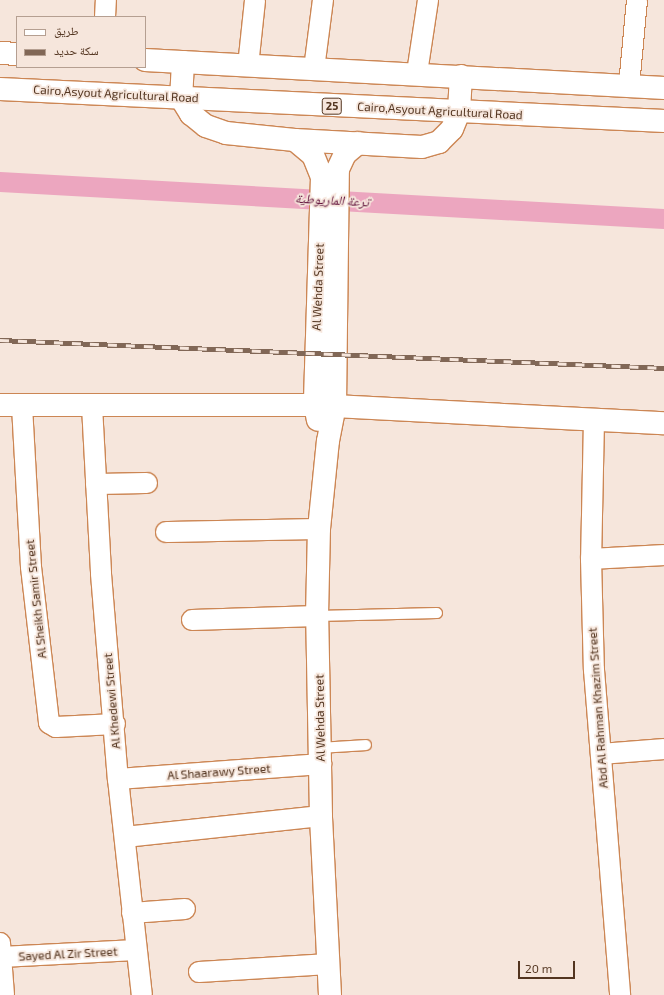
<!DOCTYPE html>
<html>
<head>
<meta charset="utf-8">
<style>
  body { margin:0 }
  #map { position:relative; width:664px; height:995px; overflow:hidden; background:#f6e6dc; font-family:"Exo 2","Noto Naskh Arabic",sans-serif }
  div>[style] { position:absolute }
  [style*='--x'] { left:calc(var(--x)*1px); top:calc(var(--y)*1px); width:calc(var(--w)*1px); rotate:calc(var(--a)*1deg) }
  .canal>* { height:20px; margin:-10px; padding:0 10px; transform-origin:10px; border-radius:10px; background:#eca6bf }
  .roads { filter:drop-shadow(1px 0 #cc8654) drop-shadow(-1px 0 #cc8654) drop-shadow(0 1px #cc8654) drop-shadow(0 -1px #cc8654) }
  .service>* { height:10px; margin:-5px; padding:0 5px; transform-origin:5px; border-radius:5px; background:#fff }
  .minor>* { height:20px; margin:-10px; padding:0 10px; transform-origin:10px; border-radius:10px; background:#fff }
  .tertiary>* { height:22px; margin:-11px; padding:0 11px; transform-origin:11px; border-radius:11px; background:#fff }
  .trunk>* { height:22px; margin:-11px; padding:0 11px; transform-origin:11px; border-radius:11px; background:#fff }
  .rail>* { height:4.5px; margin-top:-2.25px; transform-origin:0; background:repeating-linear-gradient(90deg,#f6e6dc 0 9px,#816756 0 18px); box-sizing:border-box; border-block:1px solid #816756 }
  span { translate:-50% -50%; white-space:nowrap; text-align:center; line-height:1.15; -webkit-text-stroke:3.5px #f6e6dc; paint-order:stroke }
  .shield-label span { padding:1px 3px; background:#f6e6dc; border:1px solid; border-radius:3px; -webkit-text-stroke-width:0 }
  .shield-label { font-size:11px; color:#533520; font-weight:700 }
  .street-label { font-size:12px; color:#533520 }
  .water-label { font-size:13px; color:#56022f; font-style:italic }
  .legend { position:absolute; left:16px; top:16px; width:130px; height:52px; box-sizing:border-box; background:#f6e6dc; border:1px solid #b59f91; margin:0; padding:5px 7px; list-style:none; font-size:12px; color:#533520 }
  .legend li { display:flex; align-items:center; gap:8px; height:20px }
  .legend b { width:20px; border:1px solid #b59f91 }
  .scale { position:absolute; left:518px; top:961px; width:57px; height:18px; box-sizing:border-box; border:2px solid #533520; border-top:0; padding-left:5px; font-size:12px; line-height:14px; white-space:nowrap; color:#533520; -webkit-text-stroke:3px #f6e6dc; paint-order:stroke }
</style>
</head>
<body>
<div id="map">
  <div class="canal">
    <i style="--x:0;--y:182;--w:665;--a:3.19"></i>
  </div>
  <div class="roads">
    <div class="service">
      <i style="--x:317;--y:616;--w:120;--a:-1.4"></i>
      <i style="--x:320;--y:748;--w:46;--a:-3.7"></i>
    </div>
    <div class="minor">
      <i style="--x:105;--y:17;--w:17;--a:-87"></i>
      <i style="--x:248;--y:66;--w:66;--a:-83.9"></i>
      <i style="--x:314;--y:69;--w:70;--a:-82.6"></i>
      <i style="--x:417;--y:73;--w:74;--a:-81.4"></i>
      <i style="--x:629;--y:86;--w:86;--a:-84.7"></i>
      <i style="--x:22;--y:406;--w:161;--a:86.8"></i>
      <i style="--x:31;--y:567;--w:157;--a:83.4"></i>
      <i style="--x:49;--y:723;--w:8;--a:30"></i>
      <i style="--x:56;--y:727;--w:59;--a:-2.9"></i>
      <i style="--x:92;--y:406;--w:168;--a:86.9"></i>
      <i style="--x:101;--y:574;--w:206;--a:85.3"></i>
      <i style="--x:118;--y:779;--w:217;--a:83.7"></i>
      <i style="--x:594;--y:420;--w:139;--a:91.2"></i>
      <i style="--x:591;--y:559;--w:111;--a:88.5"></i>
      <i style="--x:594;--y:670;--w:326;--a:85.4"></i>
      <i style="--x:96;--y:484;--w:51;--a:-1.1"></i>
      <i style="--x:166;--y:532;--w:153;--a:-1.1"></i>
      <i style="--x:591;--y:559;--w:73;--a:-3.1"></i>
      <i style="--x:192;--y:620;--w:125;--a:-1.8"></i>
      <i style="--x:601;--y:754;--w:63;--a:-4.5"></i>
      <i style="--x:118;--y:779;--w:204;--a:-4.2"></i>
      <i style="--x:125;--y:837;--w:197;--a:-6.1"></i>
      <i style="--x:132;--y:913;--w:53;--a:-4.3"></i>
      <i style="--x:0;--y:943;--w:52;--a:85.6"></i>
      <i style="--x:1;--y:957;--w:135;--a:-3"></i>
      <i style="--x:199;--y:972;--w:130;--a:-3.5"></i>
    </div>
    <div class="tertiary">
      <i style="--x:183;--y:62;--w:36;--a:93"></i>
      <i style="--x:181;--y:98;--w:19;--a:58"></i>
      <i style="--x:191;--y:114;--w:19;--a:39"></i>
      <i style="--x:206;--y:126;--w:21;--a:19"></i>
      <i style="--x:226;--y:133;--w:69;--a:5.8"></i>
      <i style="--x:295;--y:140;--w:127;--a:3.2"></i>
      <i style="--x:422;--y:147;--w:18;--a:-16"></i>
      <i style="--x:439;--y:142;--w:18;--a:-45"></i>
      <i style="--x:452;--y:129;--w:18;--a:-68"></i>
      <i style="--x:459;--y:112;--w:36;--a:-87"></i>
      <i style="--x:295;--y:140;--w:23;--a:40"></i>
      <i style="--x:313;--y:155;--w:24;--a:68"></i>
      <i style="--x:322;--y:177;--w:228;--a:91.8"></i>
      <i style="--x:315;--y:405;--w:15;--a:79"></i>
      <i style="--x:0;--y:405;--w:315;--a:0"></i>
      <i style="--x:315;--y:405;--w:349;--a:3"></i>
      <i style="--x:330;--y:995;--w:179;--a:-92.9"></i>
      <i style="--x:321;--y:816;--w:200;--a:-91.1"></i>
      <i style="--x:317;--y:616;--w:87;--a:-88.7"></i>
      <i style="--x:319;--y:529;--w:88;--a:-84.2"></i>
      <i style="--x:328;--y:441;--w:36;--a:-79"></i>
      <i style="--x:335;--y:406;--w:237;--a:-89.3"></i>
      <i style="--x:338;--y:169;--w:17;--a:-65"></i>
      <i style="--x:345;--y:154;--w:17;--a:-40"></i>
    </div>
    <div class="trunk">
      <i style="--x:0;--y:53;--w:17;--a:3"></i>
      <i style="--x:145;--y:60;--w:520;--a:3.09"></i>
      <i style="--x:0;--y:89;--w:665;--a:2.76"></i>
    </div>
  </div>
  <div class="rail">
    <i style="--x:0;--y:340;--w:665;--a:2.41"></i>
  </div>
  <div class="shield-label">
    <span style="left:332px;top:106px">25</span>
  </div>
  <div class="street-label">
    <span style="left:116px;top:94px;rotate:3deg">Cairo,Asyout Agricultural Road</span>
    <span style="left:440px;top:111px;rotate:3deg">Cairo,Asyout Agricultural Road</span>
    <span style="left:318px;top:287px;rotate:-88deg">Al Wehda Street</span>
    <span style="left:36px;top:599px;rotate:-96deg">Al Sheikh Samir Street</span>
    <span style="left:112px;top:701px;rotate:-95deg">Al Khedewi Street</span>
    <span style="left:598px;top:708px;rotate:-94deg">Abd Al Rahman Khazim Street</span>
    <span style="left:320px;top:718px;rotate:-91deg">Al Wehda Street</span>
    <span style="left:219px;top:772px;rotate:-4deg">Al Shaarawy Street</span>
    <span style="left:68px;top:954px;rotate:-3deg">Sayed Al Zir Street</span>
  </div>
  <div class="water-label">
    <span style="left:332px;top:200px;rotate:3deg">ترعة الماريوطية</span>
  </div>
  <ul class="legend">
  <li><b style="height:5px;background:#fff"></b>طريق</li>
  <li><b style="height:5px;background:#816756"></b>سكة حديد</li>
  </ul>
  <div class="scale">20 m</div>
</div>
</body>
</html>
